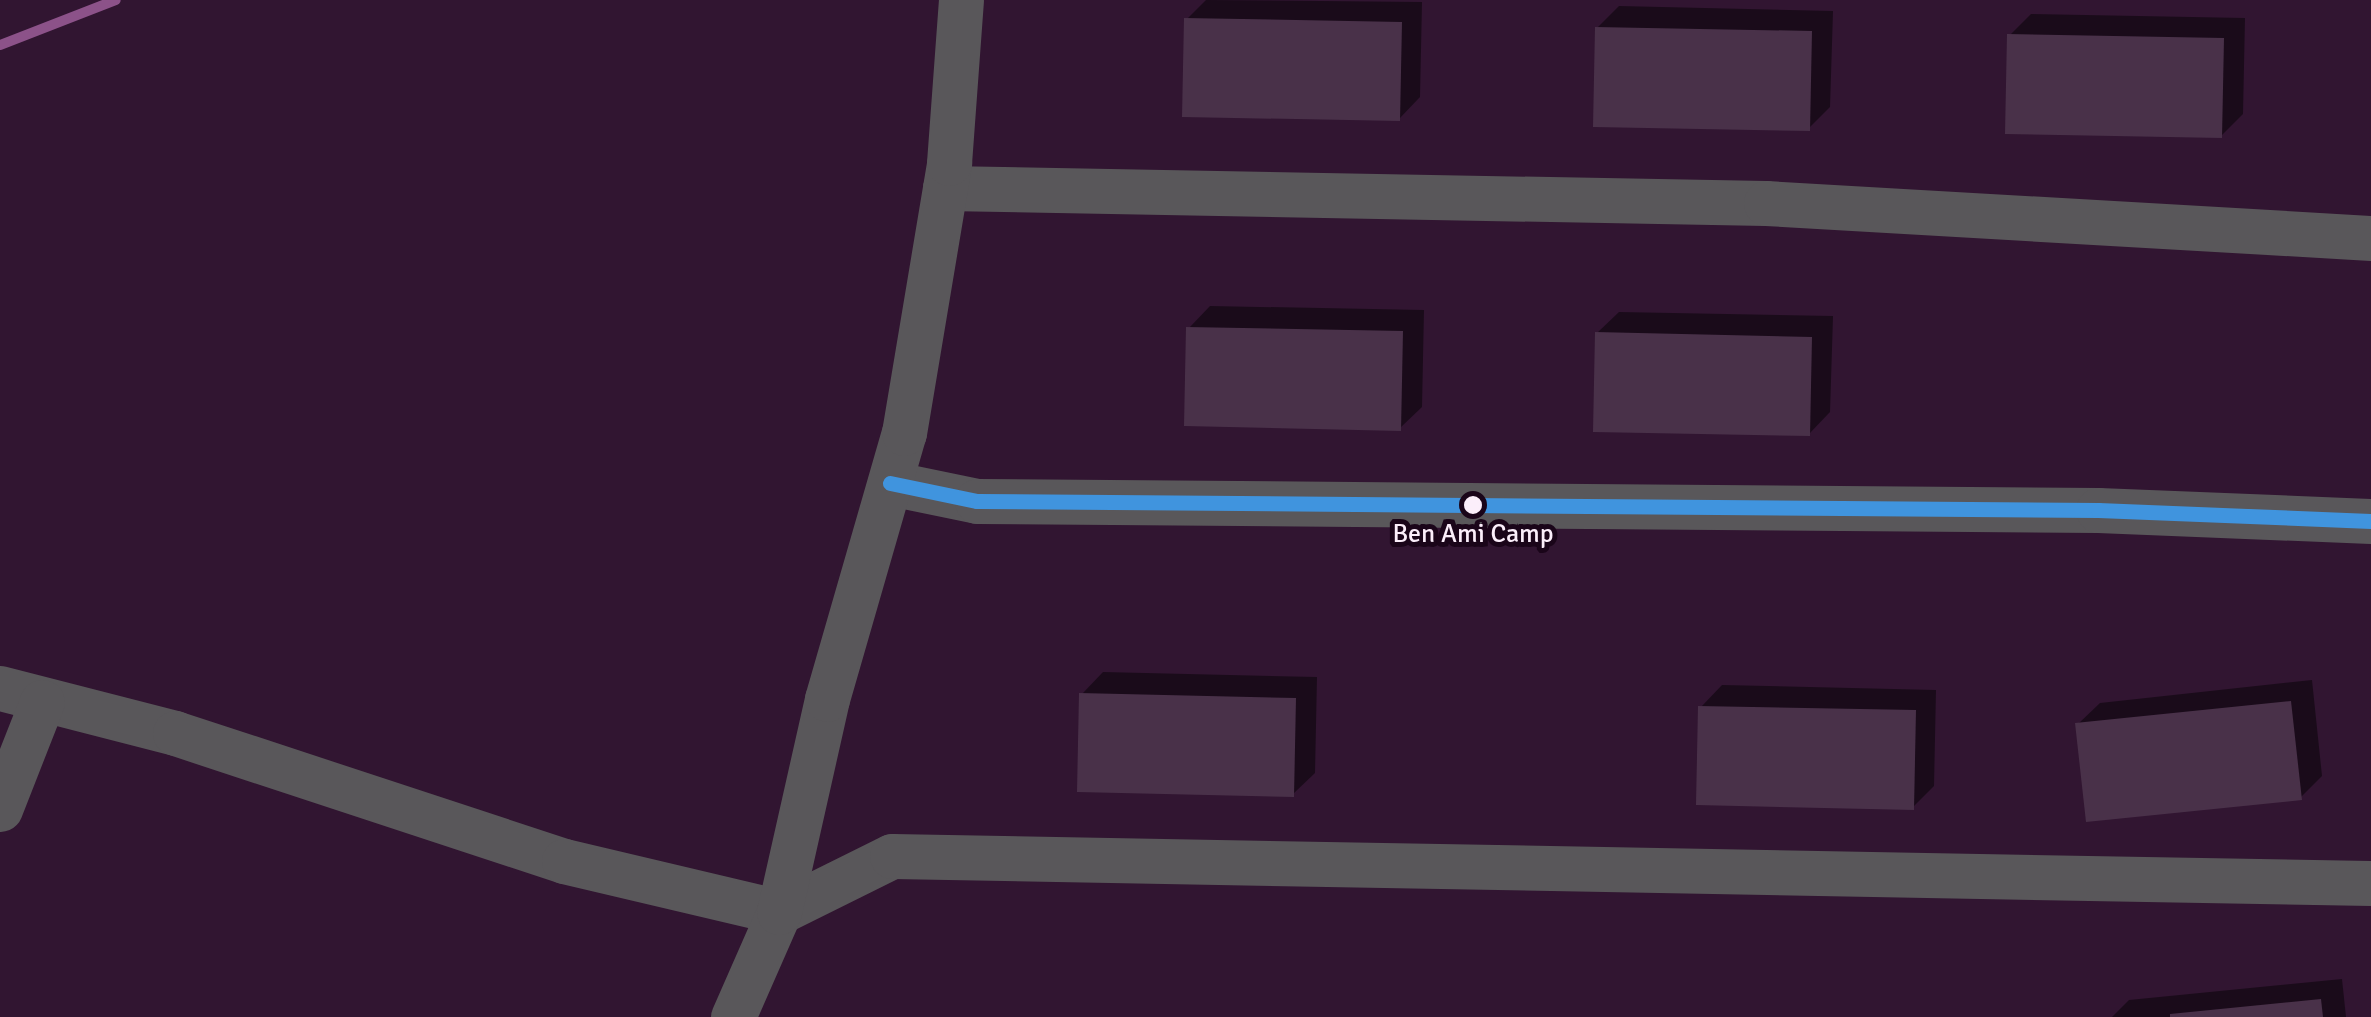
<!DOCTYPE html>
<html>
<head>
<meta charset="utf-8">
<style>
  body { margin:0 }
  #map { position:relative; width:2371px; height:1017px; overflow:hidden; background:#311531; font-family:Signika,sans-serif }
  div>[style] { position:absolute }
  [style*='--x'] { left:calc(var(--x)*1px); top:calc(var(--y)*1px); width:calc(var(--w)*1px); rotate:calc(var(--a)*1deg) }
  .shadow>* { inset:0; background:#0007 }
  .stream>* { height:10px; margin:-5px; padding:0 5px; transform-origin:5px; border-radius:5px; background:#8c5289 }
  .building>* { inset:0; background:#493149 }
  .minor>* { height:45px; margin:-22.5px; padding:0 22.5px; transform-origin:22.5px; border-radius:22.5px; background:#59575a }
  .bus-1>* { height:15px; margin:-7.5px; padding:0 7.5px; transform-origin:7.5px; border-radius:7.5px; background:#4094de }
  .dots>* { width:28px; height:28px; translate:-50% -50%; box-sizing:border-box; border:5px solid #1a0519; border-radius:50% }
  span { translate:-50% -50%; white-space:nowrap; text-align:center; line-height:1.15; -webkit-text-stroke:10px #1a0519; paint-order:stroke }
  .bus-label { font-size:26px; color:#fbeefa }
</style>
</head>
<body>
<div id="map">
  <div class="shadow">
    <i style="clip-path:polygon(1206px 0,1422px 2px,1420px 97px,1399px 119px,1187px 19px)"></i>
    <i style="clip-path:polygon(1619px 6px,1833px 11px,1830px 107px,1809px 128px,1597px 28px)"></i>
    <i style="clip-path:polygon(2031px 14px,2245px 18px,2243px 114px,2221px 136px,2010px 35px)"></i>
    <i style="clip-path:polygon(1210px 306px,1424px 310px,1422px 407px,1400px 428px,1189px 328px)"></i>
    <i style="clip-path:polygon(1619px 312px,1833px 316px,1830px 412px,1809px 434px,1597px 333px)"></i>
    <i style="clip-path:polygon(1103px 672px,1317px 677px,1315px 773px,1293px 794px,1082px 694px)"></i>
    <i style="clip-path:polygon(2312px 680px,2322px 776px,2301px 797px,2078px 724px,2100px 703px)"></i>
    <i style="clip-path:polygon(1722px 685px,1936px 690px,1934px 786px,1913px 807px,1701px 707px)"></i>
    <i style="clip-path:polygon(2342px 979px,2346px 1017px,2112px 1017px,2129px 1000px)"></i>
  </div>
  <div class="stream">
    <i style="--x:0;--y:45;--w:124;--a:-21.2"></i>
  </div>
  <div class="building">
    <i style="clip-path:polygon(1184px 18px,1402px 22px,1400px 121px,1182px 117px)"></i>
    <i style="clip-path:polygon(1595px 27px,1812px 31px,1810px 131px,1593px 127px)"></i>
    <i style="clip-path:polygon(2007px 34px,2224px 38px,2222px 138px,2005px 134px)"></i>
    <i style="clip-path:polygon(1186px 327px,1403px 331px,1401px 431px,1184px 426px)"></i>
    <i style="clip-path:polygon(1595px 332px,1812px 337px,1810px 436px,1593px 432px)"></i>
    <i style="clip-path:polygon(1079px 693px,1296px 698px,1294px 797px,1077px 792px)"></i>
    <i style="clip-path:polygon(2291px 701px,2302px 800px,2086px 822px,2075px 723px)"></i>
    <i style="clip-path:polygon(1698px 706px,1916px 710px,1914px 810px,1696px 805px)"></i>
    <i style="clip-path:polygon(2321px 999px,2323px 1017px,2170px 1017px,2170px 1014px)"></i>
  </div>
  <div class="minor">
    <i style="--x:945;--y:188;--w:821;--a:1.05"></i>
    <i style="--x:1766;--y:203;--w:606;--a:3.31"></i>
    <i style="--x:890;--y:483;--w:89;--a:11.7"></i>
    <i style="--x:977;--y:501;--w:1121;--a:0.46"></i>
    <i style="--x:2098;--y:510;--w:273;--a:2.3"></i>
    <i style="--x:0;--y:688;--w:181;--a:14.4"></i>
    <i style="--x:175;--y:733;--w:410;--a:18.2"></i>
    <i style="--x:564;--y:861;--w:221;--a:13.3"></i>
    <i style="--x:779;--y:912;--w:126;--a:-26.4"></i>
    <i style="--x:892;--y:856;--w:1479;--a:1.05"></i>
    <i style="--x:0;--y:809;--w:115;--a:-68.6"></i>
    <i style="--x:733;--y:1017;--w:115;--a:-66.3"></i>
    <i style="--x:779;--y:912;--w:218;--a:-77.3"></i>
    <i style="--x:827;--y:699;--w:277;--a:-73.9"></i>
    <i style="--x:904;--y:433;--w:274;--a:-80.5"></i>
    <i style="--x:949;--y:163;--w:163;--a:-85.8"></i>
  </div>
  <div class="bus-1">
    <i style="--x:890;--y:483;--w:89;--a:11.7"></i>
    <i style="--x:977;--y:501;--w:1121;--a:0.46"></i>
    <i style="--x:2098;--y:510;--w:273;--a:2.3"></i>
  </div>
  <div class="dots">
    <i style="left:1473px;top:505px;background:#fbeefa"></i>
  </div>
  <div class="bus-label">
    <span style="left:1473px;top:535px">Ben Ami Camp</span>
  </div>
</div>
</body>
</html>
